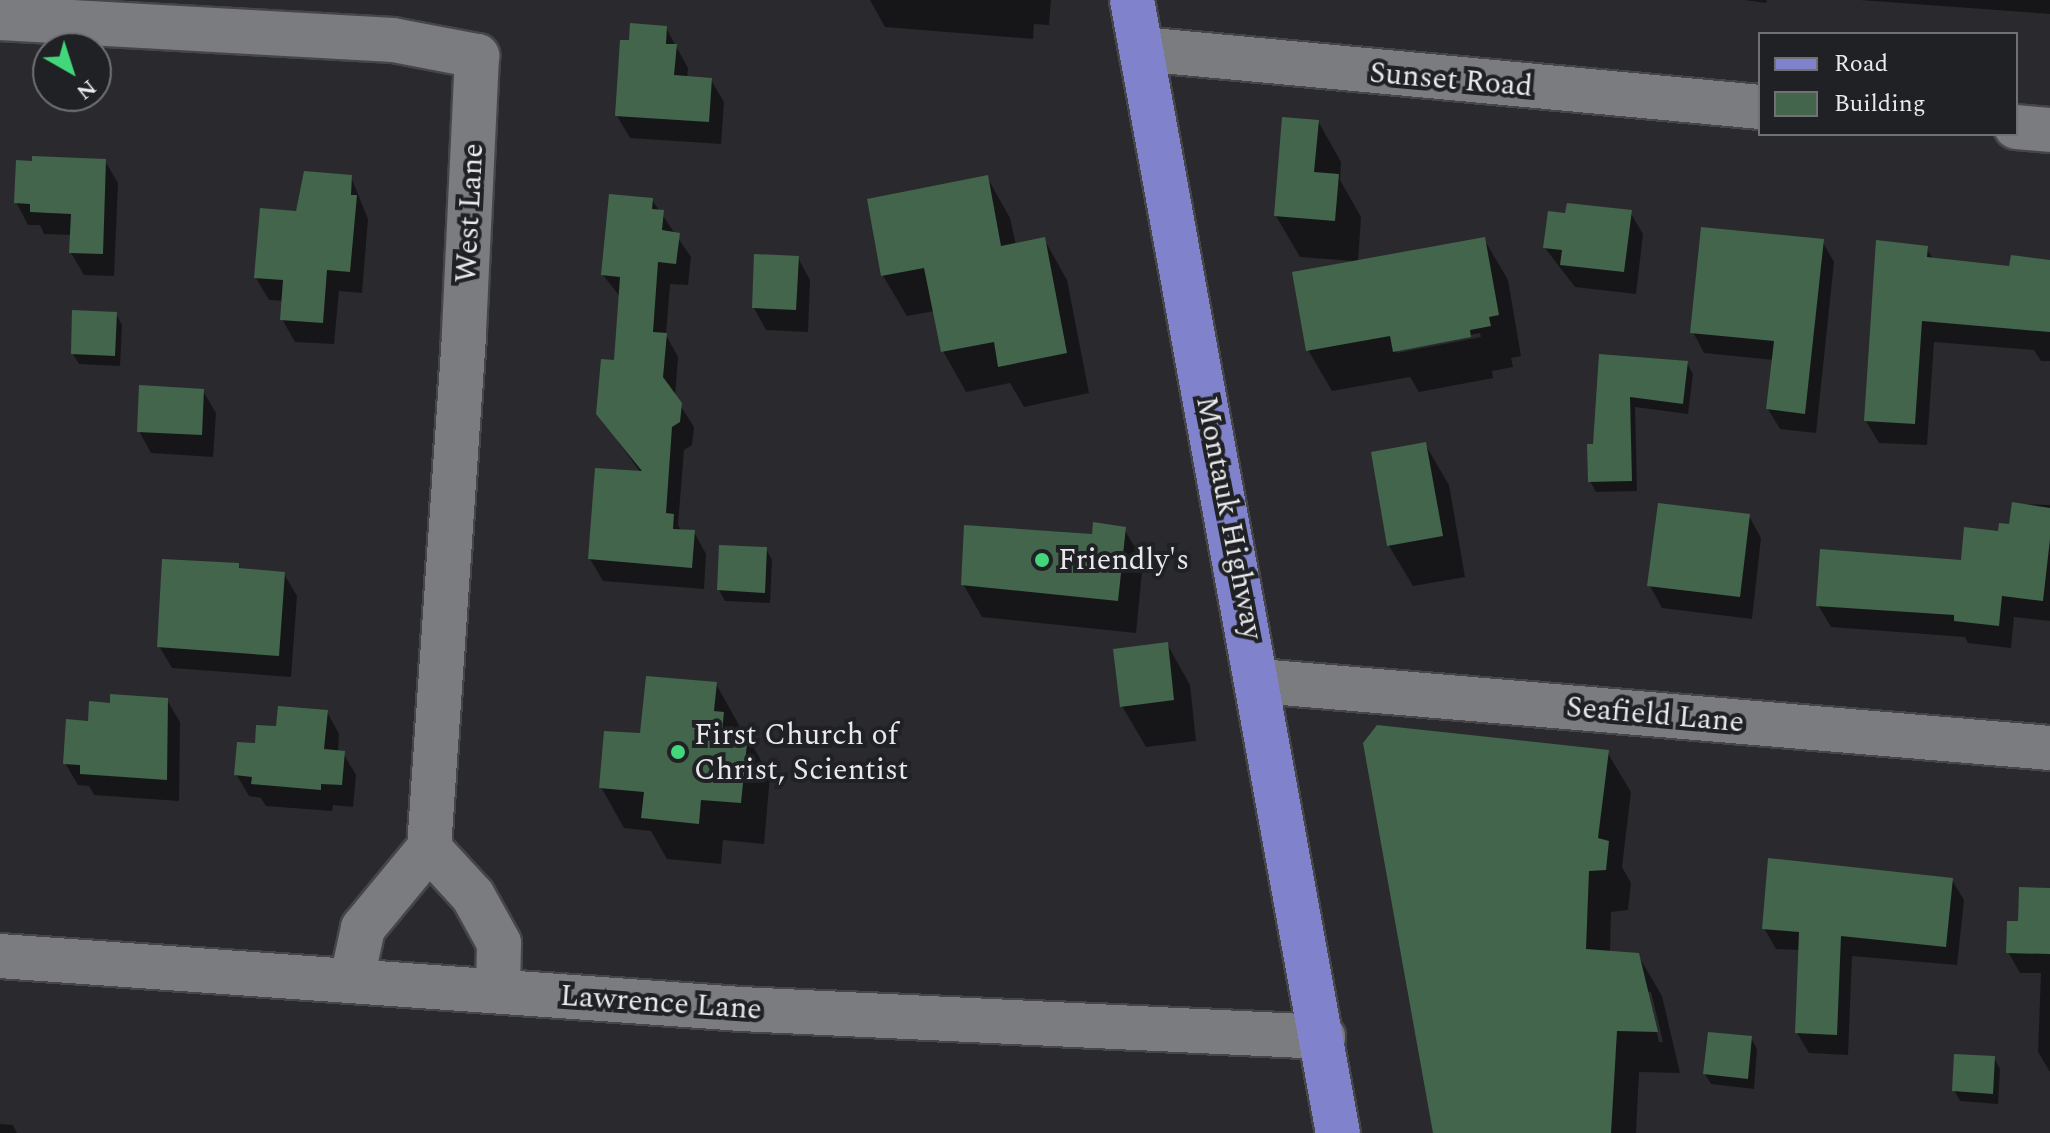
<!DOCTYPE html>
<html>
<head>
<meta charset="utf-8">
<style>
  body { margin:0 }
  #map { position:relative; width:2050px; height:1133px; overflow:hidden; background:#2a2a2e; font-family:Spectral,serif }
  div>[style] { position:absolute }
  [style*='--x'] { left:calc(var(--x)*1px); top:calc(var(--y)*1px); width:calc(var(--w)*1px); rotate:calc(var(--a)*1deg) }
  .shadow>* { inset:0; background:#0007 }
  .building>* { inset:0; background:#42654b }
  .roads { filter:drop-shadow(2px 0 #464649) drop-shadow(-2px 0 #464649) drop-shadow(0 2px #464649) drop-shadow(0 -2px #464649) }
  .minor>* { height:44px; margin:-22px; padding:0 22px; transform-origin:22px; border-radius:22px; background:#7b7c80 }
  .major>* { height:44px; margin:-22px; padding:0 22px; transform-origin:22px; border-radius:22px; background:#8083cb }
  .dots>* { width:22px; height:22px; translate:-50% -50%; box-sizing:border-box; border:4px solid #202124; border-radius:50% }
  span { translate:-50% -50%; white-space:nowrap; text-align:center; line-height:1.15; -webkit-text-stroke:8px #202124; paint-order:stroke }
  .street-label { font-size:30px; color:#e9e9ec }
  .poi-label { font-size:30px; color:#e9e9ec }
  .left { translate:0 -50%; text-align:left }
  .legend { position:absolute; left:1758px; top:32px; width:260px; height:104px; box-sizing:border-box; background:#202124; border:2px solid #707174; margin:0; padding:10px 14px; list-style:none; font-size:24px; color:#e9e9ec }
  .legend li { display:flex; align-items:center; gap:16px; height:40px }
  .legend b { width:40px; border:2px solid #707174 }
  .north { position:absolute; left:32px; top:32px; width:80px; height:80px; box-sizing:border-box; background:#202124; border:2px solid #707174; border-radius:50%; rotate:141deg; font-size:22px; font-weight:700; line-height:32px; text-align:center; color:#e9e9ec }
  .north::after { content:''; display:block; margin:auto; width:28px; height:36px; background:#43d77b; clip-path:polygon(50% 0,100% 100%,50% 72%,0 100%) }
</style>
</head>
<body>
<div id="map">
  <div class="shadow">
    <i style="clip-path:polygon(870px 0,1051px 0,1049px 25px,1034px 24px,1033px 39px,885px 27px)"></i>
    <i style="clip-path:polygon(1745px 0,1767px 0,1766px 3px)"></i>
    <i style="clip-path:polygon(2050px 0,2050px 14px,1860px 0)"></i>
    <i style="clip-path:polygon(666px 28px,688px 68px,687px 78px,711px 80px,724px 102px,721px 144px,630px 138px,617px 116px,631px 42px)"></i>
    <i style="clip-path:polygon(evenodd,1318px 121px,1341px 162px,1340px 180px,1361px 217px,1358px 262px,1484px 239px,1508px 280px,1521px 356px,1511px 358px,1513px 367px,1492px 371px,1493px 378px,1419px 392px,1410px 377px,1332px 391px,1308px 350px,1354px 261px,1300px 257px,1276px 216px,1318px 121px,1480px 333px,1481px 337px,1397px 353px,1397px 349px,1480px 333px)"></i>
    <i style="clip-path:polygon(105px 161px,118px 183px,114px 276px,84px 275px,71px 253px,72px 235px,44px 234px,40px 225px,28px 225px,16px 202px)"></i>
    <i style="clip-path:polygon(351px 177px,368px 219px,362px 293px,339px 291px,334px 344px,295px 342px,282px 319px,284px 301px,269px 300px,256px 278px,297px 214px)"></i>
    <i style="clip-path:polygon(987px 177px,1010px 218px,1016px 245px,1044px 239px,1067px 280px,1089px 393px,1024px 407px,1010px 383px,966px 392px,943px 351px,935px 311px,907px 316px,883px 276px,869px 200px)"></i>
    <i style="clip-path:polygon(652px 200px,691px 257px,688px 285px,670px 284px,666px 335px,678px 357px,675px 397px,694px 427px,692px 445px,684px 450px,678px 525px,682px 532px,694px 532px,706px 554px,704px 589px,603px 581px,590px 559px,641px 473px,598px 414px,616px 362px,621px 298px,603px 275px)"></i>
    <i style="clip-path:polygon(1630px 212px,1643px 234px,1636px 294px,1575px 287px,1545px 248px,1567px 215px)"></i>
    <i style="clip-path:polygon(1822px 241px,1834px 262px,1816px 433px,1780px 429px,1768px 409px,1774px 360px,1704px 353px,1693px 332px)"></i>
    <i style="clip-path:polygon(1926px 248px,1933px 259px,2011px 268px,2050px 262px,2050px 361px,2041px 361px,2034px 350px,1934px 342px,1927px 445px,1879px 443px,1866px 421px)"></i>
    <i style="clip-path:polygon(798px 258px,810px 280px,808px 332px,766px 330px,754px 308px)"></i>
    <i style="clip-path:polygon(116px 314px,122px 325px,120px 366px,79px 364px,73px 354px)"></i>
    <i style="clip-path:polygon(1601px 357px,1687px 363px,1693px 374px,1688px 414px,1635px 407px,1637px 491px,1596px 492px,1590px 481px)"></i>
    <i style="clip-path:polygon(203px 391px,216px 413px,213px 457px,151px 453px,139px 431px)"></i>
    <i style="clip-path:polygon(1425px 444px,1449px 485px,1465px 577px,1413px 586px,1389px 546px)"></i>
    <i style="clip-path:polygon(2013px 504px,2050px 505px,2050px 621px,2014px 617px,2011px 648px,1968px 643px,1965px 637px,1831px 627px,1818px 605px,1962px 562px,2011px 526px)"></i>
    <i style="clip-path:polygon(1749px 516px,1761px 538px,1752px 619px,1662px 608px,1650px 586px)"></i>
    <i style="clip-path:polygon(1124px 529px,1143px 561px,1136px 633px,982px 617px,963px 584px)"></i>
    <i style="clip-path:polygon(766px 549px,772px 560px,770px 603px,725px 601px,719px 590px)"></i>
    <i style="clip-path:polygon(238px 565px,242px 571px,284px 574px,297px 596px,291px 677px,172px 668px,159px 646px)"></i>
    <i style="clip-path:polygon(1167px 644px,1190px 685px,1196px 741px,1146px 747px,1122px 706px)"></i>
    <i style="clip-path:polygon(716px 684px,739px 725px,738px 735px,747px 736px,770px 776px,764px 844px,723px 840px,721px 864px,667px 859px,651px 831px,624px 828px,601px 787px,642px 735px)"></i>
    <i style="clip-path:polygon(167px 700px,180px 722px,179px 801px,94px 795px,89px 786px,78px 785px,65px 763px,112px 705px)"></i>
    <i style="clip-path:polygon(327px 712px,339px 734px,338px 753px,343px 753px,356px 775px,353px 807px,333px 805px,332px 811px,266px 806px,261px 798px,249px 796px,236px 774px,257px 745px,278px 728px)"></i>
    <i style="clip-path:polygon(evenodd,1607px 752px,1631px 792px,1622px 867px,1631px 883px,1628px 910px,1611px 912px,1610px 953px,1638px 955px,1662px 996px,1680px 1073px,1639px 1072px,1636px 1133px,1435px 1133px,1607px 752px,1647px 992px,1651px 992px,1663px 1042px,1659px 1042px,1647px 992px)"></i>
    <i style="clip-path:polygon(1952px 880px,1964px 900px,1957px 965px,1852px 956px,1848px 1055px,1809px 1053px,1797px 1033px,1800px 950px,1776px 949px,1764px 928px)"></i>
    <i style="clip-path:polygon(2050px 892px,2050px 1072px,2038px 1052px,2041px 973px,2020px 973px,2008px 952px,2020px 923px)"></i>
    <i style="clip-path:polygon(1751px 1038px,1757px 1049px,1754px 1089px,1711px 1084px,1705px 1074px)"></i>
    <i style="clip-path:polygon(1994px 1058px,2000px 1069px,1998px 1104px,1960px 1101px,1954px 1090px)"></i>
    <i style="clip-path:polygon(0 1124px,13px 1125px,17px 1133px,0 1133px)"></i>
  </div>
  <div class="building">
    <i style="clip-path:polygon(630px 23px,667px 26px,666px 44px,677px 44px,674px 75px,712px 78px,709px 122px,615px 116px,620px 40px,629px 40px)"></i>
    <i style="clip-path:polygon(1282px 117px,1319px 120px,1314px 172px,1339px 174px,1335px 221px,1274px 216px)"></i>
    <i style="clip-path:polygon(32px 156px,106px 159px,103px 254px,69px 253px,71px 214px,30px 212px,30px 204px,14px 203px,16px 160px,32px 161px)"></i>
    <i style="clip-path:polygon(304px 171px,352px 175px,351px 195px,357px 195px,350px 272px,327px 270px,323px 323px,280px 320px,283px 280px,254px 278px,260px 208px,296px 211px)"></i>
    <i style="clip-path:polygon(988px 175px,1001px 246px,1045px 237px,1067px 353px,998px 367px,994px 342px,941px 352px,924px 268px,881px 276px,867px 199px)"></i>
    <i style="clip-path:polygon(609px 194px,653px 198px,652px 209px,664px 210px,662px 230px,680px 233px,676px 264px,658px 262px,653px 332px,667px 333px,663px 377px,682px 403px,680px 422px,672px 427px,666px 513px,674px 514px,673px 529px,695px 530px,692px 568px,588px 559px,595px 468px,642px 471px,596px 414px,601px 359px,614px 360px,620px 277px,601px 275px)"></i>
    <i style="clip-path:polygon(1567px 203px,1632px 210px,1624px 272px,1560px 265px,1562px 250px,1543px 248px,1548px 211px,1565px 213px)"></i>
    <i style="clip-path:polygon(1701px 227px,1824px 239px,1805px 414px,1766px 409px,1774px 341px,1690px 333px)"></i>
    <i style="clip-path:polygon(1485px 237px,1499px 315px,1489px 317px,1491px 326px,1470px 330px,1471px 337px,1393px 352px,1390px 336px,1306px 351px,1292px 272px)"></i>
    <i style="clip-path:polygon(1876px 240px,1928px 246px,1927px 257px,2009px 266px,2011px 255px,2050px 260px,2050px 332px,1922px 321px,1915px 424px,1864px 421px)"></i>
    <i style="clip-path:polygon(754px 254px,799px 256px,796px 310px,752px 308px)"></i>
    <i style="clip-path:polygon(72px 310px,117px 312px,115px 356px,71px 354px)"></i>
    <i style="clip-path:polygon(1599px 354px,1688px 361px,1683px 404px,1630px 397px,1632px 481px,1588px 482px,1587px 444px,1593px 444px)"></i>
    <i style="clip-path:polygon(139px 385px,204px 389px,202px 435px,137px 432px)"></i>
    <i style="clip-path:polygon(1426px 442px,1443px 536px,1387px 546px,1371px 452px)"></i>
    <i style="clip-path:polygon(2012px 502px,2050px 508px,2050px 539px,2043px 601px,2002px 596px,1999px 626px,1954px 621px,1954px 615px,1816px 606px,1820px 549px,1961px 560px,1964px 527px,1998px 531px,1999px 523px,2009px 524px)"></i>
    <i style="clip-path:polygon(1658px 503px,1750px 514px,1740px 597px,1647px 586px)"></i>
    <i style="clip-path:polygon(1093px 522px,1126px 527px,1118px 601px,961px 585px,964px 525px,1092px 534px)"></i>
    <i style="clip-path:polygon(719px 545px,767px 547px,765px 593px,717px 590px)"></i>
    <i style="clip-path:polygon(162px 559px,239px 563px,239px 568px,285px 572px,279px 656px,157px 647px)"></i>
    <i style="clip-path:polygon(1168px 642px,1174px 700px,1120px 707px,1113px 649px)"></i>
    <i style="clip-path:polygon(646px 676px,717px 682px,714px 711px,724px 712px,722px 732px,748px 734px,741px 803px,701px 800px,699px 824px,641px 818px,644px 792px,599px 788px,604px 731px,640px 733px)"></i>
    <i style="clip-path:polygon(110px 694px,168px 698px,167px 780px,80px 774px,80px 765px,63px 764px,66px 719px,88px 721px,89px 701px,110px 703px)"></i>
    <i style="clip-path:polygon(278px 706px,328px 710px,324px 749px,345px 751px,342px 785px,321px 784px,321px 790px,251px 784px,252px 777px,234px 775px,237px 742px,255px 743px,256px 725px,276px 726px)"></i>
    <i style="clip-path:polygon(1377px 725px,1609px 750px,1598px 838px,1609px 841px,1606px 870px,1589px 871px,1586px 949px,1639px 953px,1658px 1032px,1617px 1031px,1611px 1133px,1433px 1133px,1363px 743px)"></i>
    <i style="clip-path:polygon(1768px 858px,1953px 878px,1946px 947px,1841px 936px,1837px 1035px,1795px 1033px,1799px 932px,1762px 929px)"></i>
    <i style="clip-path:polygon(2019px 887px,2050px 888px,2050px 954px,2006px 953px,2007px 921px,2018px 921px)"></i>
    <i style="clip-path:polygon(1708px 1032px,1752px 1036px,1748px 1079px,1703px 1074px)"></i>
    <i style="clip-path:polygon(1954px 1054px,1995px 1056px,1993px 1094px,1952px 1091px)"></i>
  </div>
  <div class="roads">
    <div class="minor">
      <i style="--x:0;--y:18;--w:394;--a:3.2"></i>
      <i style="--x:393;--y:40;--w:86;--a:10.8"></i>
      <i style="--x:477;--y:56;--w:280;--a:92.7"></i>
      <i style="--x:464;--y:336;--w:513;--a:93.91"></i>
      <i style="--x:429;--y:848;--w:104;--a:129.5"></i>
      <i style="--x:363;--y:928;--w:52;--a:102.2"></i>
      <i style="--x:1141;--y:49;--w:622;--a:5.35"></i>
      <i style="--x:2016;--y:127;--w:34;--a:5"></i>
      <i style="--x:1259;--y:681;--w:794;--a:4.84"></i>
      <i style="--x:429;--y:848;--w:65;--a:47.5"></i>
      <i style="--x:473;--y:896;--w:54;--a:61"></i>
      <i style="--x:499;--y:943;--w:47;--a:91.2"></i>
      <i style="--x:0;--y:956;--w:743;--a:4.09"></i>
      <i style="--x:741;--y:1009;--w:583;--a:2.75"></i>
    </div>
    <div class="major">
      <i style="--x:1132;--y:0;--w:1152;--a:79.7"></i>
    </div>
  </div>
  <div class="dots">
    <i style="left:1042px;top:560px;background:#43d77b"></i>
    <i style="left:678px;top:752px;background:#43d77b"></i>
  </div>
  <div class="street-label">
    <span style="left:1451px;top:80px;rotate:5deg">Sunset Road</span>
    <span style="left:470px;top:213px;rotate:-87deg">West Lane</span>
    <span style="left:1229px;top:518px;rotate:79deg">Montauk Highway</span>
    <span style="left:1655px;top:715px;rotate:5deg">Seafield Lane</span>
    <span style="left:661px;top:1003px;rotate:4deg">Lawrence Lane</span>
  </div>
  <div class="poi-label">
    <span class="left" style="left:1058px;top:560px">Friendly's</span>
    <span class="left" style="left:694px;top:752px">First Church of<br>Christ, Scientist</span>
  </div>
  <ul class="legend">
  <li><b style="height:10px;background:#8083cb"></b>Road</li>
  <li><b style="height:22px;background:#42654b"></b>Building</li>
  </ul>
  <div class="north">N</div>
</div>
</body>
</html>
